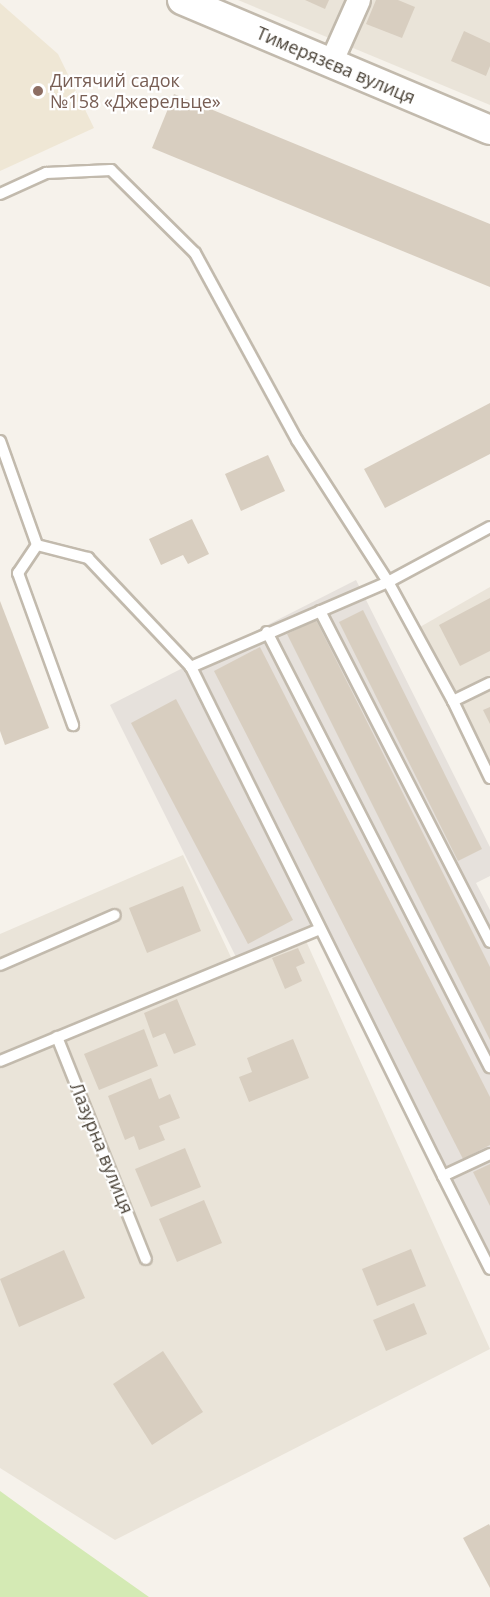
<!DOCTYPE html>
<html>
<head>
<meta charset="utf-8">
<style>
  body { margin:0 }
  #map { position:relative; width:490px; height:1597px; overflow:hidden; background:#f6f2eb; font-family:"Open Sans",sans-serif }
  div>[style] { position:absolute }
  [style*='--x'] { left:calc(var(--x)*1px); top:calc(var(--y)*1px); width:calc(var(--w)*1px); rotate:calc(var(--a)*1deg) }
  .residential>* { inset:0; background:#eae4d9 }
  .industrial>* { inset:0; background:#e6e1dc }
  .education>* { inset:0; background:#efe7d5 }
  .green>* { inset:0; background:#d4eab4 }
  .building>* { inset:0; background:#d8cec0 }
  .roads { filter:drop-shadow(2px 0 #c2baad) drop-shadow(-2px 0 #c2baad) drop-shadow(0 2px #c2baad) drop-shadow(0 -2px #c2baad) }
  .service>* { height:10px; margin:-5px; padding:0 5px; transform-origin:5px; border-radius:5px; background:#fff }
  .minor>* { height:22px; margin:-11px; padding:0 11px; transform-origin:11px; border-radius:11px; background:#fff }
  .tertiary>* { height:28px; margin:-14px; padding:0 14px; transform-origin:14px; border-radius:14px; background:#fff }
  .dots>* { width:16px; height:16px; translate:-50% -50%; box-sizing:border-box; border:3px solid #fff; border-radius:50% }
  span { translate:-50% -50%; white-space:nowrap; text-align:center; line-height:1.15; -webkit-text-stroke:4.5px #fff; paint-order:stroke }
  .street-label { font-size:18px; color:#4b4338 }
  .education-label { font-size:18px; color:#785e54 }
  .left { translate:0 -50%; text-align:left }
</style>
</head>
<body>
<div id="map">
  <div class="residential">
    <i style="clip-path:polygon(238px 0,490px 0,490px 105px)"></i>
    <i style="clip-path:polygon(490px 587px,490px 761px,420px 627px)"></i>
    <i style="clip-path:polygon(183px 855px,237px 970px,306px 941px,490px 1349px,115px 1540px,0 1468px,0 934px)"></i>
  </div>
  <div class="industrial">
    <i style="clip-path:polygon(356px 580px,490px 847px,490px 876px,476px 883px,490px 910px,490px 1256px,323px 920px,237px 959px,110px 705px)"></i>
  </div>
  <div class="education">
    <i style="clip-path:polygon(0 3px,58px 54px,94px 128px,0 171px)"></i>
  </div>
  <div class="green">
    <i style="clip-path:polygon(0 1491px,40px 1520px,149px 1597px,0 1597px)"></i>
  </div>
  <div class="building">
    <i style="clip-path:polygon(305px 0,329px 0,325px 9px)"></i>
    <i style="clip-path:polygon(376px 0,398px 0,415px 7px,402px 38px,366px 24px)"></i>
    <i style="clip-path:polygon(464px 31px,490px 43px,490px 66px,486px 76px,451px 61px)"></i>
    <i style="clip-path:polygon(174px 94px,490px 224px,490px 287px,152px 148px)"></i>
    <i style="clip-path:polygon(490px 403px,490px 454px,385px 508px,364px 469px)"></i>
    <i style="clip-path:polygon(268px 455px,285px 491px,241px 511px,225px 474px)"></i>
    <i style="clip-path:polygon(192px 519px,209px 554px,188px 564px,183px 555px,161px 565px,149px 539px)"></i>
    <i style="clip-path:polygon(490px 598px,490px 651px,460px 666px,439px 625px)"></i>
    <i style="clip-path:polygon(0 601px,49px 728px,5px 745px,0 731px)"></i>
    <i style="clip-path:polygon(363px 610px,482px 849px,458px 861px,339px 622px)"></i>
    <i style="clip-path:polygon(316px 620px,490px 967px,490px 1040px,287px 634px)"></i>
    <i style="clip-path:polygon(260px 647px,490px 1097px,490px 1145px,463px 1159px,214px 671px)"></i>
    <i style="clip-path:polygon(176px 699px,293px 920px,248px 944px,131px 723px)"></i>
    <i style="clip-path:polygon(490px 707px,490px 724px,483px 710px)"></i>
    <i style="clip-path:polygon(183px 886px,201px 931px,147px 953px,129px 908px)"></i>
    <i style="clip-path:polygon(298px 948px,305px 963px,296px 967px,302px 981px,285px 989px,272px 958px)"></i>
    <i style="clip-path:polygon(177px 999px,196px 1045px,174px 1054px,165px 1033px,153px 1038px,144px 1013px)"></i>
    <i style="clip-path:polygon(144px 1029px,158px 1066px,99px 1090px,84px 1054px)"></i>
    <i style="clip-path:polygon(293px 1039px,309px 1078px,249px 1102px,239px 1077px,252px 1072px,247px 1058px)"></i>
    <i style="clip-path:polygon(151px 1078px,159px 1099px,170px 1094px,180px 1118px,159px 1126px,165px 1140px,139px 1150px,134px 1136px,125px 1140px,108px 1096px)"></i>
    <i style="clip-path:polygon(185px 1148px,201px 1187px,151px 1207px,135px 1169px)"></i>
    <i style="clip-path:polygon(490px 1164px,490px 1206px,473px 1172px)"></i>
    <i style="clip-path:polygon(204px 1200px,222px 1243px,177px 1262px,159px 1219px)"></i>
    <i style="clip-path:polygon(411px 1249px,426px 1286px,377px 1306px,362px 1269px)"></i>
    <i style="clip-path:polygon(64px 1250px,85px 1298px,19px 1327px,0 1279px)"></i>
    <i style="clip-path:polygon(414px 1303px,427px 1334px,386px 1351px,373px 1320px)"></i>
    <i style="clip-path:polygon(163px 1351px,203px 1412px,152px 1445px,113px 1384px)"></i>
    <i style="clip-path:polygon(489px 1524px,490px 1526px,490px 1588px,463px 1538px)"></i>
  </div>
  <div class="roads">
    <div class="service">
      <i style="--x:0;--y:194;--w:51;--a:-24.5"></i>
      <i style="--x:46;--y:173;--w:65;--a:-2.6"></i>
      <i style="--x:111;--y:170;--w:118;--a:44.7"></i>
      <i style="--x:195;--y:253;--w:213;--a:61.4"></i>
      <i style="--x:297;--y:440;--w:169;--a:57.3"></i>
      <i style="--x:388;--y:582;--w:116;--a:-28.3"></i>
      <i style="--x:0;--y:441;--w:110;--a:70.4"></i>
      <i style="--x:37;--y:545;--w:34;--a:124"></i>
      <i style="--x:18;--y:573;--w:162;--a:70.1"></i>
      <i style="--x:37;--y:545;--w:53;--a:14.3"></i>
      <i style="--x:88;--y:558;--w:150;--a:46.6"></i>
      <i style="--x:320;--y:611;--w:372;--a:62.8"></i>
      <i style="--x:267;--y:632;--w:489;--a:62.9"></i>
      <i style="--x:453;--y:701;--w:41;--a:-25.9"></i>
      <i style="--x:490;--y:778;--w:85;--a:-115.7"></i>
      <i style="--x:453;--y:701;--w:136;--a:-118.6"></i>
      <i style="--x:388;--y:582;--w:215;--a:156.7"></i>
      <i style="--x:191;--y:667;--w:568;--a:63.66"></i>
      <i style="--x:443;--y:1176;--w:52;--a:-25.1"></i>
      <i style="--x:0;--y:965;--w:125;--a:-23.5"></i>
      <i style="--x:57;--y:1037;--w:239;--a:68.2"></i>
      <i style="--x:0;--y:1061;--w:346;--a:-22.4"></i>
      <i style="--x:443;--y:1176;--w:104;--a:63.2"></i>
    </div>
    <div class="minor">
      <i style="--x:331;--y:63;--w:69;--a:-66"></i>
    </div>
    <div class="tertiary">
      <i style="--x:182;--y:0;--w:334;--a:22.9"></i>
    </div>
  </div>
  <div class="dots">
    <i style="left:38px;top:91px;background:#8d6e63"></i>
  </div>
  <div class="street-label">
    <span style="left:336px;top:65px;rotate:23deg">Тимерязєва вулиця</span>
    <span style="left:102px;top:1148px;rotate:68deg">Лазурна вулиця</span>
  </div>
  <div class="education-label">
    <span class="left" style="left:50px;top:91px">Дитячий садок<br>№158 «Джерельце»</span>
  </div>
</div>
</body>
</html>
